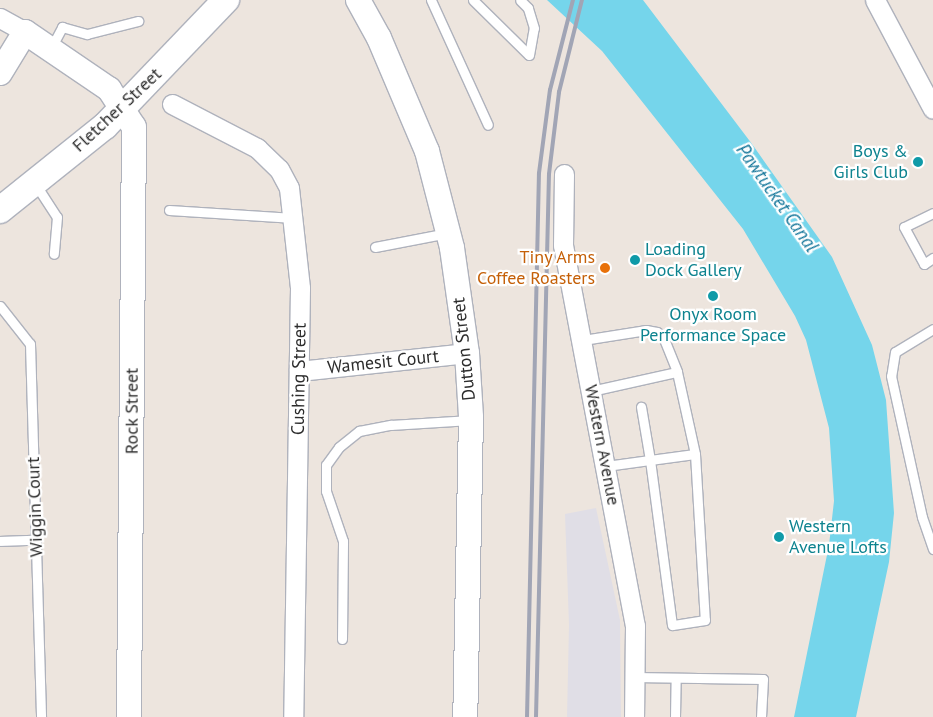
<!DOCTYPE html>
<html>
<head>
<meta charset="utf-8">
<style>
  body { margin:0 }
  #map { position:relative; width:933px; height:717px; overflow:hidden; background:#ede5de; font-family:"PT Sans",sans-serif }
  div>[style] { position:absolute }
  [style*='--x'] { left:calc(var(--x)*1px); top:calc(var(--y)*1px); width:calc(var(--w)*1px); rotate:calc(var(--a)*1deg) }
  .industrial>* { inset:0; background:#e0dee6 }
  .water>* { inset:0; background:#75d5eb }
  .roads { filter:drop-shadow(1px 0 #afb2bc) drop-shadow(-1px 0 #afb2bc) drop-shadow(0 1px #afb2bc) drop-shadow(0 -1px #afb2bc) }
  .service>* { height:9px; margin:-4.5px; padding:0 4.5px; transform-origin:4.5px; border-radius:4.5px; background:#fff }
  .minor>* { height:19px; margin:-9.5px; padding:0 9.5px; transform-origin:9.5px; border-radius:9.5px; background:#fff }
  .tertiary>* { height:24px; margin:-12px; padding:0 12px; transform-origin:12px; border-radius:12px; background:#fff }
  .secondary>* { height:26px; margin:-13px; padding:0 13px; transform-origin:13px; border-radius:13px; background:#fff }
  .rail>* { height:4px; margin:-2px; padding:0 2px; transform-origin:2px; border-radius:2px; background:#a1a5b5 }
  .dots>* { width:14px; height:14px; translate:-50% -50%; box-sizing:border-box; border:2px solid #fff; border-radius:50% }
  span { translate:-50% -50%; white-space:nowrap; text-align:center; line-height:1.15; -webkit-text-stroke:4.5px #fff; paint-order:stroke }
  .street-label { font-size:18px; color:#2c2c2c }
  .culture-label { font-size:18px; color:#0d838f }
  .right { translate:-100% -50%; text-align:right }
  .left { translate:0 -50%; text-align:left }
  .food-label { font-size:18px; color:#c56008 }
  .water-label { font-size:19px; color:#127599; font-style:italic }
</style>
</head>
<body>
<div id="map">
  <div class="industrial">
    <i style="clip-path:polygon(596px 508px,620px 620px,621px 717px,567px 717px,569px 625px,565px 514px)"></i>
  </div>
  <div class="water">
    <i style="clip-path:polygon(547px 0,643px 0,752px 144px,832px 257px,872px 345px,886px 400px,894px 513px,889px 562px,856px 717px,794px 717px,829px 545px,834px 501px,829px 428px,806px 340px,795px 316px,743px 229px,602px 51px)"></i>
  </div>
  <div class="roads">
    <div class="service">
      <i style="--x:431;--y:0;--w:137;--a:65.5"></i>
      <i style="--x:473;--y:0;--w:78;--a:44.5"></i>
      <i style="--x:529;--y:55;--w:27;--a:-80"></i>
      <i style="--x:534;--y:28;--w:21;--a:-107"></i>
      <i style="--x:528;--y:8;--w:11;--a:-135"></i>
      <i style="--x:51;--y:48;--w:24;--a:-62"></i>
      <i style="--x:62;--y:27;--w:26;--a:16"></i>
      <i style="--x:87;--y:34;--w:53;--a:-14.3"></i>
      <i style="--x:36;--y:185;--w:38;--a:57"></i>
      <i style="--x:57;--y:217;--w:37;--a:95"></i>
      <i style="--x:169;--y:210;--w:125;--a:3.7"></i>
      <i style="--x:933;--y:213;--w:32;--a:154"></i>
      <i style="--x:904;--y:227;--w:42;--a:61.6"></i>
      <i style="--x:924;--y:264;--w:11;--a:-34"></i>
      <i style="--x:375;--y:247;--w:74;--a:-10.9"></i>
      <i style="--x:0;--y:306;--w:48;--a:51.7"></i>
      <i style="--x:30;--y:344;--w:373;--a:88.3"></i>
      <i style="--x:933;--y:329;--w:44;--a:148.8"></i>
      <i style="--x:895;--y:352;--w:24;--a:99"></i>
      <i style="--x:891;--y:376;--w:144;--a:77.6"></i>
      <i style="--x:922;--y:517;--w:34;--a:71"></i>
      <i style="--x:583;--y:340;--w:64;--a:-9"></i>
      <i style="--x:646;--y:330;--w:11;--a:10"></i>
      <i style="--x:657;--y:332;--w:10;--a:45"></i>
      <i style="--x:664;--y:339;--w:35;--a:68"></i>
      <i style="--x:677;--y:372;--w:84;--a:77.6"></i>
      <i style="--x:591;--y:391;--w:88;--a:-12.5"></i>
      <i style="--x:606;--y:466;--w:44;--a:-7.8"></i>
      <i style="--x:650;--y:460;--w:45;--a:-7.6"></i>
      <i style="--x:695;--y:454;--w:166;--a:86.6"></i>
      <i style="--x:705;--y:620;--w:33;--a:171"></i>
      <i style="--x:672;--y:625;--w:166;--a:-97.6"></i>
      <i style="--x:650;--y:460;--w:54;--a:-99.6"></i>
      <i style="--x:0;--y:541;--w:36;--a:-2"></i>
      <i style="--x:342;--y:639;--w:98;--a:-89.4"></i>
      <i style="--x:343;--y:541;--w:53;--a:-108.8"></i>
      <i style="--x:326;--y:491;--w:26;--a:-90"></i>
      <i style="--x:326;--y:465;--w:22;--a:-54"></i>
      <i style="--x:339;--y:447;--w:26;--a:-39"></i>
      <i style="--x:359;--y:431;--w:33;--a:-11"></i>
      <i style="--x:391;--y:425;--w:79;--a:-3.6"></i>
      <i style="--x:634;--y:677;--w:129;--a:0.9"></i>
      <i style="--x:763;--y:679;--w:38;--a:93"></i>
      <i style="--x:675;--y:717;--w:39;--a:-89"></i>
    </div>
    <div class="minor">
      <i style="--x:875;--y:0;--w:123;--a:62"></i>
      <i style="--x:0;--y:18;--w:29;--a:29"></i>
      <i style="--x:172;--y:104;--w:96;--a:27.4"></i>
      <i style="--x:257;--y:148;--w:30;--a:44"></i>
      <i style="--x:279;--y:169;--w:21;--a:62"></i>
      <i style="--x:289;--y:188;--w:101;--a:83.7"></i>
      <i style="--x:300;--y:288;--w:429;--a:90.9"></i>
      <i style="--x:564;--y:174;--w:71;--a:90.8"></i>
      <i style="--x:563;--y:245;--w:388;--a:79.3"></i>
      <i style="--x:635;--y:626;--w:91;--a:90.6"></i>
      <i style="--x:299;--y:371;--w:169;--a:-6.1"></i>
    </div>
    <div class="tertiary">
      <i style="--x:358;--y:0;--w:43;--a:61.1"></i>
      <i style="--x:379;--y:38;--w:123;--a:67"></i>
      <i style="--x:427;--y:151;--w:100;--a:75.5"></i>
      <i style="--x:452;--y:248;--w:106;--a:81.9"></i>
      <i style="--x:467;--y:353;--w:64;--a:86.4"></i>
      <i style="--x:471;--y:417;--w:300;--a:91.1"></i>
      <i style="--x:0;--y:73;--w:48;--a:-58.6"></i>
      <i style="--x:25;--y:32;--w:102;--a:34.2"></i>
      <i style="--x:109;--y:89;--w:45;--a:56.7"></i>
      <i style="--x:134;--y:127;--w:590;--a:90.49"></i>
    </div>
    <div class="secondary">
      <i style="--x:0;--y:210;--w:134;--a:-38.7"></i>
      <i style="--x:105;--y:126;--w:175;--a:-46.2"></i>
    </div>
  </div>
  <div class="rail">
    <i style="--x:527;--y:717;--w:544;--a:-88.74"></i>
    <i style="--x:539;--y:173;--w:84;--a:-82.5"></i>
    <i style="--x:550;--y:90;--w:93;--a:-75.7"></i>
    <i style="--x:536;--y:717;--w:543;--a:-88.63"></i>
    <i style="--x:549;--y:174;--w:83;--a:-83"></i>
    <i style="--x:559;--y:92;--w:95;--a:-76"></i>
  </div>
  <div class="dots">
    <i style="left:918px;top:162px;background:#0f9aa8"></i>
    <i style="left:635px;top:260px;background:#0f9aa8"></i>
    <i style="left:605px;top:268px;background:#e8710a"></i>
    <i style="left:713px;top:296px;background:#0f9aa8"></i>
    <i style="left:779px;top:537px;background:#0f9aa8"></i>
  </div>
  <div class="street-label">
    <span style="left:117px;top:110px;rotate:-43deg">Fletcher Street</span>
    <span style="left:464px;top:349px;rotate:-96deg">Dutton Street</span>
    <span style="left:383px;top:362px;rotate:-6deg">Wamesit Court</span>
    <span style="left:299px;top:379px;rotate:-89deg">Cushing Street</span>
    <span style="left:132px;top:411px;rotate:-90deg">Rock Street</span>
    <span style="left:602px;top:445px;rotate:79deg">Western Avenue</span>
    <span style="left:35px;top:507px;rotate:-92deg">Wiggin Court</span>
  </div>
  <div class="culture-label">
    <span class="right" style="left:908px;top:162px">Boys &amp;<br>Girls Club</span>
    <span class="left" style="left:645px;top:260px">Loading<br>Dock Gallery</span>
    <span style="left:713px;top:325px">Onyx Room<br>Performance Space</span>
    <span class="left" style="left:789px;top:537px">Western<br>Avenue Lofts</span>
  </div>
  <div class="food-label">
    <span class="right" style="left:595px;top:268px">Tiny Arms<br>Coffee Roasters</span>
  </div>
  <div class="water-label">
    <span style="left:777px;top:198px;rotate:55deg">Pawtucket Canal</span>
  </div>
</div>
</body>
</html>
